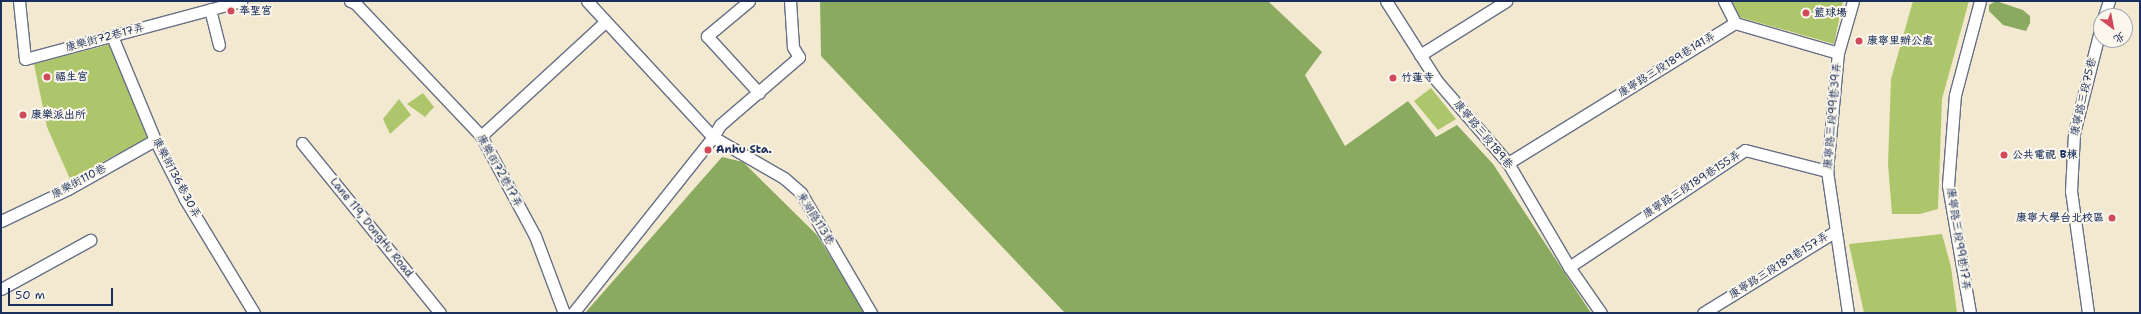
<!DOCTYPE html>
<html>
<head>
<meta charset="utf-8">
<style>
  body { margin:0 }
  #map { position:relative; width:2141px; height:314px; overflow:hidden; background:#f3e9d1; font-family:"Shantell Sans","LXGW WenKai TC",sans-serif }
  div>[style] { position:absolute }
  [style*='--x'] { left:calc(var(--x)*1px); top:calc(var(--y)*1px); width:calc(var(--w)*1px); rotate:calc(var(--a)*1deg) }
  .green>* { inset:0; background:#aec66b }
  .forest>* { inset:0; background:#8aab5f }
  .roads { filter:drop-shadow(1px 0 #677086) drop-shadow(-1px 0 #677086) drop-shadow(0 1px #677086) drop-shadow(0 -1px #677086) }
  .minor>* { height:11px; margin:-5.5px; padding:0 5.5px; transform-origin:5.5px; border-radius:5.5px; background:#fff }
  .dots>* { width:11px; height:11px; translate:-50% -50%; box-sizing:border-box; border:2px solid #fbf7ec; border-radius:50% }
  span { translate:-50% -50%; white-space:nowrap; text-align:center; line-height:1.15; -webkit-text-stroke:4px #fbf7ec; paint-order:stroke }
  .poi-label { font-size:11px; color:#1b2f5e; font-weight:700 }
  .left { translate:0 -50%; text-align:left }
  .right { translate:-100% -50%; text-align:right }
  .street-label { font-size:11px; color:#1b2f5e }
  .frame { position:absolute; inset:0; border:2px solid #1b2f5e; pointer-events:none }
  .north { position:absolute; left:2093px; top:8px; width:40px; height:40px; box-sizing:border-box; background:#fbf7ec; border:1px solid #a1a7b3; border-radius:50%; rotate:148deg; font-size:11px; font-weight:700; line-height:16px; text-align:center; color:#1b2f5e }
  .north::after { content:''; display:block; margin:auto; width:14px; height:18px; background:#d1495b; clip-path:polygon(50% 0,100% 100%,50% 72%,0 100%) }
  .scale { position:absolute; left:8px; top:288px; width:105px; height:18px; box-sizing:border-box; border:2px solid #1b2f5e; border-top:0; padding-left:5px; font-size:12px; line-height:14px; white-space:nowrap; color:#1b2f5e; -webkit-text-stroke:3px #fbf7ec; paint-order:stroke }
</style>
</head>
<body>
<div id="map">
  <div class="green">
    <i style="clip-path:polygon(1730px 1px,1843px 1px,1834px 44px,1739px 17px)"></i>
    <i style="clip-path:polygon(1913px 1px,1969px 1px,1942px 99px,1938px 209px,1920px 214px,1892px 214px,1888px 164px,1891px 79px)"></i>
    <i style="clip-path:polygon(111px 44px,150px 137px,70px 179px,47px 127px,34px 64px)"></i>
    <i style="clip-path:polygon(1431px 88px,1456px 119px,1438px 130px,1414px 101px)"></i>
    <i style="clip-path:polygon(423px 93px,434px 107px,425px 117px,407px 104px)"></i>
    <i style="clip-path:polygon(399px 99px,411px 115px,390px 134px,383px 119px)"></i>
    <i style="clip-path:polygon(1942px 234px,1951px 267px,1957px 313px,1864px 313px,1849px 244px)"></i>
  </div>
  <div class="forest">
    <i style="clip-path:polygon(820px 1px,1268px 1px,1322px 52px,1305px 75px,1345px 146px,1408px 101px,1436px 137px,1457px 125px,1493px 164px,1591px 313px,1065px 313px,821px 56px)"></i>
    <i style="clip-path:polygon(1996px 1px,2023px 10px,2030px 16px,2030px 23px,2026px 31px,2003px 25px,1989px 11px,1989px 5px)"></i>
    <i style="clip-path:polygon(722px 157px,743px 162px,817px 235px,865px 313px,585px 313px)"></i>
  </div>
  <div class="roads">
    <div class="minor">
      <i style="--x:19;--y:1;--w:58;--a:84.1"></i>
      <i style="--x:25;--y:59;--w:224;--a:-15"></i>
      <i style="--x:350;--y:1;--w:5;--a:22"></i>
      <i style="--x:355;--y:3;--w:183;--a:46.5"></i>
      <i style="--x:481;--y:136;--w:114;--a:61.6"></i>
      <i style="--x:535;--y:236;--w:82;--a:69.4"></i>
      <i style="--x:587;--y:1;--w:185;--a:47.2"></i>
      <i style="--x:713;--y:137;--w:82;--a:30"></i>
      <i style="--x:784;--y:178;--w:23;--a:41"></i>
      <i style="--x:801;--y:193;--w:139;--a:59.7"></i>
      <i style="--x:749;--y:1;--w:55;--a:140.2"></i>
      <i style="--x:707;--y:36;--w:77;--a:47.6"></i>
      <i style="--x:1386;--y:1;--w:95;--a:57.5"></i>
      <i style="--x:1437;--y:81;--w:108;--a:49.1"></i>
      <i style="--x:1508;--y:163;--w:121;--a:59.6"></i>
      <i style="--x:1569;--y:267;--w:56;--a:55.2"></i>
      <i style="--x:1724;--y:1;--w:25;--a:63"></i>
      <i style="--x:210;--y:9;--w:37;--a:76"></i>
      <i style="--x:2104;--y:16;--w:16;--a:-72"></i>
      <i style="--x:112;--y:36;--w:113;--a:67.5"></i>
      <i style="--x:155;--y:140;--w:66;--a:63"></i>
      <i style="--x:185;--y:199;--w:133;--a:58.8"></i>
      <i style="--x:1420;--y:55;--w:102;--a:-32.1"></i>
      <i style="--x:481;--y:136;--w:168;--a:-42.6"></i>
      <i style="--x:302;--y:143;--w:219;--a:50.9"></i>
      <i style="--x:1508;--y:163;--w:267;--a:-31.7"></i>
      <i style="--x:1735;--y:23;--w:107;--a:16.2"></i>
      <i style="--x:1;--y:221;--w:74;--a:-25.5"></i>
      <i style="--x:68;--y:189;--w:100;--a:-29.4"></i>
      <i style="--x:1569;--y:267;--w:211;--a:-33.6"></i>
      <i style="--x:1745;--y:150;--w:85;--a:14.4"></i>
      <i style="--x:1;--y:289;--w:102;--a:-28.8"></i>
      <i style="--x:573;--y:313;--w:225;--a:-51.5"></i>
      <i style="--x:713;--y:137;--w:14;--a:-60"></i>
      <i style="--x:720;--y:125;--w:104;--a:-40.7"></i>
      <i style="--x:799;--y:57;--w:12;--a:-121"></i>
      <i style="--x:793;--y:47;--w:46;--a:-93.7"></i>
      <i style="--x:1703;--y:313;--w:154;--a:-31.7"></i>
      <i style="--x:1848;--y:313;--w:144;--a:-98.4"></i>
      <i style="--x:1827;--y:171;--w:119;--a:-84.7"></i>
      <i style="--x:1838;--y:53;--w:54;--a:-73.9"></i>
      <i style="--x:1970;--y:313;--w:130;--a:-99.8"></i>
      <i style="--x:1948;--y:185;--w:90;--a:-85.6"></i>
      <i style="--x:1955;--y:95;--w:97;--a:-75.1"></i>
      <i style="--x:2088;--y:313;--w:123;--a:-97.9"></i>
      <i style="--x:2071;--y:191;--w:58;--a:-87"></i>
      <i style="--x:2074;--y:133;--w:110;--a:-75.8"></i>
    </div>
  </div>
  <div class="dots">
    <i style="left:231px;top:11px;background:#d1495b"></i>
    <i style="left:1806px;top:13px;background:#d1495b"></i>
    <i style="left:1859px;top:41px;background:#d1495b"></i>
    <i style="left:47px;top:77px;background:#d1495b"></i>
    <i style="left:1393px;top:78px;background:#d1495b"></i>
    <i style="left:23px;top:115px;background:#d1495b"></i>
    <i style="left:708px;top:150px;background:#d1495b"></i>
    <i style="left:2004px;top:155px;background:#d1495b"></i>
    <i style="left:2112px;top:218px;background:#d1495b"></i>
  </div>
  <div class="poi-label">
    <span class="left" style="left:239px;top:11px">奉聖宮</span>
    <span class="left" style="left:1814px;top:13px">籃球場</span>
    <span class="left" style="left:1867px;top:41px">康寧里辦公處</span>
    <span class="left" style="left:55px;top:77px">福生宮</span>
    <span class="left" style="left:1401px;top:78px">竹蓮寺</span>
    <span class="left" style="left:31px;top:115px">康樂派出所</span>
    <span class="left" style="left:716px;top:150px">Anhu Sta.</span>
    <span class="left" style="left:2012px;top:155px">公共電視 B棟</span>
    <span class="right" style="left:2104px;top:218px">康寧大學台北校區</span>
  </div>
  <div class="street-label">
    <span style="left:105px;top:38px;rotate:-15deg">康樂街72巷17弄</span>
    <span style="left:1667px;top:65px;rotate:-32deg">康寧路三段189巷141弄</span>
    <span style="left:2084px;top:97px;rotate:-77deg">康寧路三段75巷</span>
    <span style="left:1833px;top:116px;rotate:-85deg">康寧路三段99巷39弄</span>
    <span style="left:1483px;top:135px;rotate:50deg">康寧路三段189巷</span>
    <span style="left:499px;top:171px;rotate:61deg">康樂街72巷17弄</span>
    <span style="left:176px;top:178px;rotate:62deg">康樂街136巷30弄</span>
    <span style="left:79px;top:182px;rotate:-28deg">康樂街110巷</span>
    <span style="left:1692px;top:185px;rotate:-33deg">康寧路三段189巷155弄</span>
    <span style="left:815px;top:219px;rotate:58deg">東湖路113巷</span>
    <span style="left:371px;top:228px;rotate:51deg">Lane 119, DongHu Road</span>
    <span style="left:1958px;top:239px;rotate:81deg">康寧路三段99巷17弄</span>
    <span style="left:1779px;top:266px;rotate:-32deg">康寧路三段189巷157弄</span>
  </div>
  <div class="frame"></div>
  <div class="north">北</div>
  <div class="scale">50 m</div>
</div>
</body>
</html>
